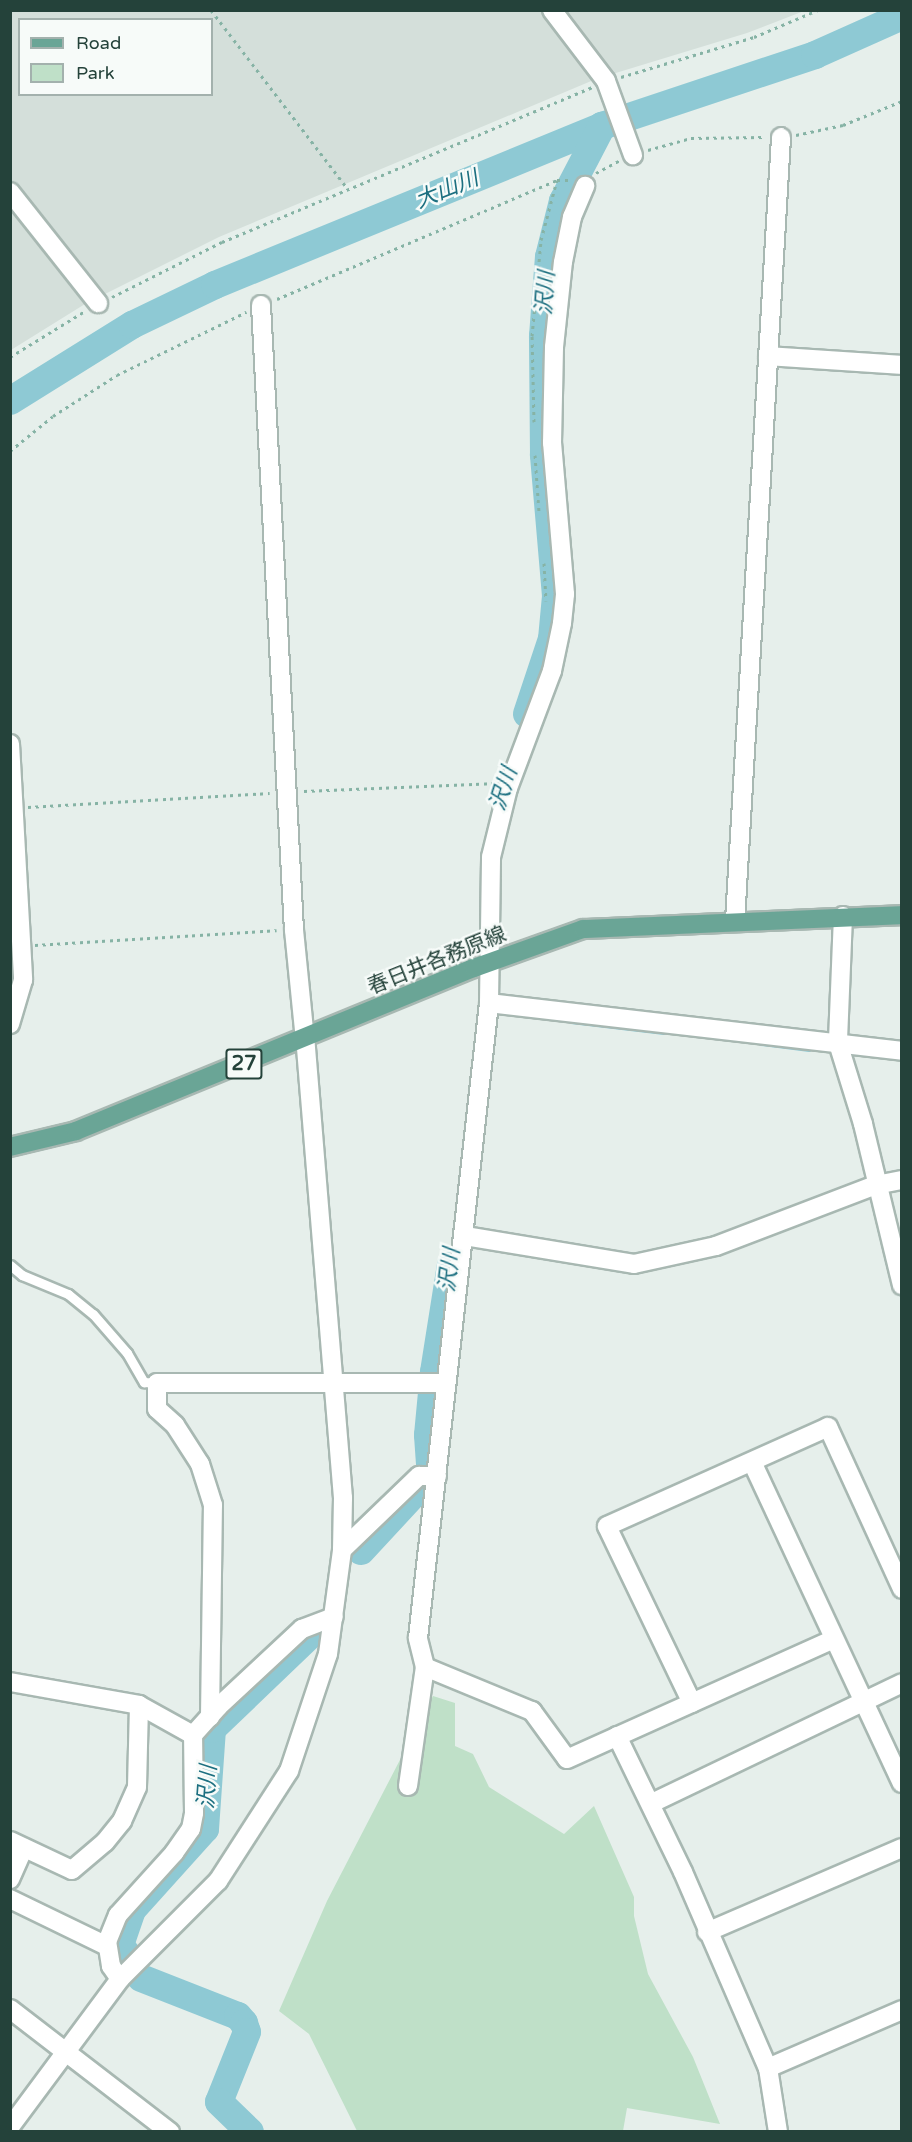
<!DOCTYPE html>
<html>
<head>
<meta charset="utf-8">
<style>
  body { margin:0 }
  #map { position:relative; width:912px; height:2142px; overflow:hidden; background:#e6efeb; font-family:"Varela Round","Noto Sans JP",sans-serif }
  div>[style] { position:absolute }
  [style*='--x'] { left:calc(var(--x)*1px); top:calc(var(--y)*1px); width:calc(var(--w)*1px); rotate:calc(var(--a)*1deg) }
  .built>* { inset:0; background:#d4dfda }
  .green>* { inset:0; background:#bfe0c8 }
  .stream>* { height:4.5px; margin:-2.25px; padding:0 2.25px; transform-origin:2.25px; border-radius:2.25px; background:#8ec9d4 }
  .river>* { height:28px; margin:-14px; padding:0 14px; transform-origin:14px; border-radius:14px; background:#8ec9d4 }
  .path>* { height:3px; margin-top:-1.5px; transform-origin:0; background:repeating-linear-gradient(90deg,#86b3a5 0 3px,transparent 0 7.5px) }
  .roads { filter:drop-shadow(2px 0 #a8b8b2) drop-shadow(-2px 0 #a8b8b2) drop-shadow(0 2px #a8b8b2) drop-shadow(0 -2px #a8b8b2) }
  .lane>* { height:9px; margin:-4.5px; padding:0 4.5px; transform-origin:4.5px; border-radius:4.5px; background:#fff }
  .street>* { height:18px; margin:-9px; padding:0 9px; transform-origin:9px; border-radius:9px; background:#fff }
  .secondary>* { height:18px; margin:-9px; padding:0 9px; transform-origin:9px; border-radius:9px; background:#fff }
  .primary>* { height:18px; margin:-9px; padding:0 9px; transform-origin:9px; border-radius:9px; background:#6aa596 }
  span { translate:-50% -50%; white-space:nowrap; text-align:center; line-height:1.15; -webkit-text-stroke:5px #f7fbf9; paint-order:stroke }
  .shield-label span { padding:2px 4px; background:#f7fbf9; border:2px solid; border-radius:4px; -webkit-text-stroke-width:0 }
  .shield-label { font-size:20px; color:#24423a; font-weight:700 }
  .street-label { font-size:21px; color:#24423a }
  .water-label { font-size:22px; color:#1c6f80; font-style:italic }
  .frame { position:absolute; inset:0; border:12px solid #24423a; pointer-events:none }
  .legend { position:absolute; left:18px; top:18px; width:195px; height:78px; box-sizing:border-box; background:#f7fbf9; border:2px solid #a3b1ad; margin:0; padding:8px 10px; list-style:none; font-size:18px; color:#24423a }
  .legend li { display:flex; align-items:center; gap:12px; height:30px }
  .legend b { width:30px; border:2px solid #a3b1ad }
</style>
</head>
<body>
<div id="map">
  <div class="built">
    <i style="clip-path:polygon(evenodd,11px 11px,804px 11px,747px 33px,596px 79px,219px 237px,85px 304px,11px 350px,11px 11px,20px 20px,212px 20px,212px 94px,20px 94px,20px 20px)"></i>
  </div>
  <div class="green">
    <i style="clip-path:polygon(433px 1696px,455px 1703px,455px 1746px,473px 1754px,489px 1787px,564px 1834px,594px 1806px,634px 1897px,634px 1916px,648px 1974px,693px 2057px,720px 2124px,627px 2108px,623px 2131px,357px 2131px,309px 2034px,279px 2011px,327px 1901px)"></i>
  </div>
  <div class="stream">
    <i style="--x:571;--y:1021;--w:93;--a:6.8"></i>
    <i style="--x:761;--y:1043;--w:48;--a:7.1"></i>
  </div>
  <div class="river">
    <i style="--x:10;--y:401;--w:144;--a:-31.9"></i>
    <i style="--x:132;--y:325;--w:92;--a:-25.7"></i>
    <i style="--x:215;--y:285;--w:418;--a:-22.3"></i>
    <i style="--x:602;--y:126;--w:225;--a:-18.4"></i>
    <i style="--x:815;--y:55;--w:95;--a:-24.1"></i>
    <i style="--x:527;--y:714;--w:79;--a:-71.6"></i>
    <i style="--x:552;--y:639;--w:43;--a:-84.7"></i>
    <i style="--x:556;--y:596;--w:142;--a:-94.9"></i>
    <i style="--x:544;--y:455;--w:119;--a:-90.5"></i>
    <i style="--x:543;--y:336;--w:79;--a:-85.7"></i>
    <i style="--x:549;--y:257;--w:58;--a:-76"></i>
    <i style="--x:563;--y:201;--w:85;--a:-62.5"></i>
    <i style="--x:430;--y:1464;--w:29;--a:-94"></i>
    <i style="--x:428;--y:1435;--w:63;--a:-84.6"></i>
    <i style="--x:434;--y:1372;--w:108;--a:-81"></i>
    <i style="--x:361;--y:1551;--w:91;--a:-47.2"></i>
    <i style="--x:126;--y:1953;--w:10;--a:-127"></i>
    <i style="--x:120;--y:1945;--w:37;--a:-71"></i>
    <i style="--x:132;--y:1910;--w:109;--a:-48"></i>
    <i style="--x:205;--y:1829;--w:100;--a:-86"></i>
    <i style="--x:212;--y:1729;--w:140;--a:-43.8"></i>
    <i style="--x:141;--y:1978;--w:104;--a:21.4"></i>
    <i style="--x:238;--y:2016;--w:9;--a:49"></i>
    <i style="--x:244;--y:2023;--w:9;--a:72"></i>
    <i style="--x:247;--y:2032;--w:75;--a:111.8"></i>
    <i style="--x:219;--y:2102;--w:43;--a:44.1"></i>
  </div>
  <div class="path">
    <i style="--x:211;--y:10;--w:225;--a:52.6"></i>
    <i style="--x:621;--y:77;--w:139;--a:-16.7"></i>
    <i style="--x:754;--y:37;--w:69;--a:-22.9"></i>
    <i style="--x:796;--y:135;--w:48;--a:-12"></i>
    <i style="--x:843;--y:125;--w:64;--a:-22.1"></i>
    <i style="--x:648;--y:150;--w:45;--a:-15.6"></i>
    <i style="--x:691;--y:138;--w:75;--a:-0.8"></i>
    <i style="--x:596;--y:173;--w:26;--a:-28"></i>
    <i style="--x:112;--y:297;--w:123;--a:-26.6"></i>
    <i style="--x:222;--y:242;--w:401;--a:-22.7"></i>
    <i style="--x:277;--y:299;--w:304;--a:-23"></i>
    <i style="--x:557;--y:180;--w:13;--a:0"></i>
    <i style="--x:10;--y:357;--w:88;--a:-31.5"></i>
    <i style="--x:534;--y:422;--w:86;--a:-91.3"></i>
    <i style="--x:532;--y:336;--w:96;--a:-84.6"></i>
    <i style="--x:541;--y:240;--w:62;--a:-75.1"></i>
    <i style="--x:10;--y:451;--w:55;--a:-39.1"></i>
    <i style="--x:53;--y:416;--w:76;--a:-32.6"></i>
    <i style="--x:117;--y:375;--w:144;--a:-26"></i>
    <i style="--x:535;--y:455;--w:57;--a:86"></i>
    <i style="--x:544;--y:563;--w:38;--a:87"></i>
    <i style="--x:304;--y:791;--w:188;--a:-2.4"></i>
    <i style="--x:28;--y:807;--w:242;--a:-3.3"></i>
    <i style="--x:35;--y:945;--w:242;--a:-3.5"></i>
  </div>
  <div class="roads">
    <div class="lane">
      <i style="--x:10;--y:1265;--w:16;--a:40"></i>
      <i style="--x:22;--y:1275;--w:50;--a:22.4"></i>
      <i style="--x:68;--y:1294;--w:32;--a:39"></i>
      <i style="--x:93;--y:1314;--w:52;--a:48.9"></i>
      <i style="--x:127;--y:1353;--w:34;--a:60"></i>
      <i style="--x:144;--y:1382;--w:13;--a:4"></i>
    </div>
    <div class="street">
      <i style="--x:552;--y:10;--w:89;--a:52.7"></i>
      <i style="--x:606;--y:81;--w:79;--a:70"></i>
      <i style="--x:10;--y:192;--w:142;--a:51.6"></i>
      <i style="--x:261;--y:305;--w:626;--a:86.98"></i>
      <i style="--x:294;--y:930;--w:111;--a:84.3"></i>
      <i style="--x:768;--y:356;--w:134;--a:3.8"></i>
      <i style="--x:10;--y:744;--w:236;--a:86.8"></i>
      <i style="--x:23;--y:980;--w:46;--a:106.5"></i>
      <i style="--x:843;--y:916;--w:127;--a:92.3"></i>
      <i style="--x:838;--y:1043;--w:85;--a:72.8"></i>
      <i style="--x:863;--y:1124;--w:166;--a:76.4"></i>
      <i style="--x:735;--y:921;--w:785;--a:-86.64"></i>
      <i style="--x:489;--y:1003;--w:416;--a:6.6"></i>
      <i style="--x:465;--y:1236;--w:171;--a:9.4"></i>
      <i style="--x:634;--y:1264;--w:84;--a:-12.4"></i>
      <i style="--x:716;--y:1246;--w:171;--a:-20.9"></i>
      <i style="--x:876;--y:1185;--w:26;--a:-11"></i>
      <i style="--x:753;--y:1464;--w:352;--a:65"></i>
      <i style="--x:342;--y:1550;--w:107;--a:-43.9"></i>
      <i style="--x:419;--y:1476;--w:18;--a:0"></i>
      <i style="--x:425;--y:1667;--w:116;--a:22.4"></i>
      <i style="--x:532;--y:1711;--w:59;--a:53.9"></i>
      <i style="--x:567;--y:1759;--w:290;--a:-24.2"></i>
      <i style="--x:10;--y:1682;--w:131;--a:10.1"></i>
      <i style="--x:139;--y:1705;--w:62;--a:29.1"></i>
      <i style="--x:692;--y:1703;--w:196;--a:-115.7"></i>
      <i style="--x:607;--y:1526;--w:242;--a:-24.1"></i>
      <i style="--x:828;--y:1427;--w:178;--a:65.4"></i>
      <i style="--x:210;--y:1717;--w:212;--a:-89.2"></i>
      <i style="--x:213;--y:1505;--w:43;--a:-107.6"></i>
      <i style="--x:200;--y:1464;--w:46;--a:-122.7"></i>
      <i style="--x:175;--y:1425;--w:24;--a:-138"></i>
      <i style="--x:157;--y:1409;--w:26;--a:-90"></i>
      <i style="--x:157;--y:1383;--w:289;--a:0"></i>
      <i style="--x:617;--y:1736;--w:151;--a:64.1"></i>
      <i style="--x:683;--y:1872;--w:214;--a:66.6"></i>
      <i style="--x:768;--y:2068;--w:65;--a:81.1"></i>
      <i style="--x:408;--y:1786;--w:120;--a:-81.9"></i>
      <i style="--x:425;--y:1667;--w:30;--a:-104"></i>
      <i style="--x:418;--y:1638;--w:639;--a:-83.62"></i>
      <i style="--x:489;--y:1003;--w:146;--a:-89.2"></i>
      <i style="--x:491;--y:857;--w:71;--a:-76.2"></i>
      <i style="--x:508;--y:788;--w:125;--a:-69.4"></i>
      <i style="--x:552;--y:671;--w:49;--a:-78.2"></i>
      <i style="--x:562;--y:623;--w:29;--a:-84"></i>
      <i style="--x:565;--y:594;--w:152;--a:-94.9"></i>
      <i style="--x:552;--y:443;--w:96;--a:-88.8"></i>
      <i style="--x:554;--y:347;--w:85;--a:-84"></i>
      <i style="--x:563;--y:262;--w:46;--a:-78.7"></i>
      <i style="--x:572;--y:217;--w:34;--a:-67"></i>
      <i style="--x:652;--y:1803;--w:277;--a:-25.6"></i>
      <i style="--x:10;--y:1841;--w:68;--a:25.1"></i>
      <i style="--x:72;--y:1870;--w:43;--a:-40.3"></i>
      <i style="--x:105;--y:1842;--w:27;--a:-51"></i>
      <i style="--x:122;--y:1821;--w:37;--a:-66"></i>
      <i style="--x:137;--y:1787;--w:82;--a:-88.6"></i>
      <i style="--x:10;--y:1879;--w:34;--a:-66"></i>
      <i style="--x:10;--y:1899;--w:108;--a:25.9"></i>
      <i style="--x:707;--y:1932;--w:212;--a:-23.3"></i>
      <i style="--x:120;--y:1979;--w:16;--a:-125"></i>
      <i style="--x:111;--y:1966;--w:24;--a:-99"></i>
      <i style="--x:107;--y:1942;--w:29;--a:-68"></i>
      <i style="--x:118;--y:1915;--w:84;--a:-47.9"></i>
      <i style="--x:174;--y:1853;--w:29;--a:-55"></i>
      <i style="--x:191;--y:1829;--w:16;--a:-79"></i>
      <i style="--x:194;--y:1813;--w:78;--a:-90.7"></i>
      <i style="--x:193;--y:1735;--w:38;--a:-48"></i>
      <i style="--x:218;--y:1707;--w:115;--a:-42.9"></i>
      <i style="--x:302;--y:1629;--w:34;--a:-21"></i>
      <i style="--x:10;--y:2009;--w:202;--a:37.6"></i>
      <i style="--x:768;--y:2068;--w:146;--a:-23.4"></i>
    </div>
    <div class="secondary">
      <i style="--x:10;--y:2127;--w:184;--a:-53.4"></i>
      <i style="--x:120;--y:1979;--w:139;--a:-45"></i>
      <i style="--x:218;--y:1881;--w:131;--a:-57.2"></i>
      <i style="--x:289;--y:1771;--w:123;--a:-71.6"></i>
      <i style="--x:328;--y:1654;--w:105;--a:-82.3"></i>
      <i style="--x:342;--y:1550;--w:52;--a:-88.9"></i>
      <i style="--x:343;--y:1498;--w:460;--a:-94.7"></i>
    </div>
    <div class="primary">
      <i style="--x:10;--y:1147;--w:68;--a:-13.6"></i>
      <i style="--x:76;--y:1131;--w:430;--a:-22.3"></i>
      <i style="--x:474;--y:968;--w:116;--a:-19.7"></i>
      <i style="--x:583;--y:929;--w:319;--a:-2.5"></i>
    </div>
  </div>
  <div class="shield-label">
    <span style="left:244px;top:1064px">27</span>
  </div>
  <div class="street-label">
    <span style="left:437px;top:961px;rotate:-22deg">春日井各務原線</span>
  </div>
  <div class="water-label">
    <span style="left:447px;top:190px;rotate:-22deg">大山川</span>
    <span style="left:546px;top:293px;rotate:-86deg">沢川</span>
    <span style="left:504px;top:789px;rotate:-72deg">沢川</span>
    <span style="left:450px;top:1270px;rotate:-83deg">沢川</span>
    <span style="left:208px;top:1787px;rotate:-86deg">沢川</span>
  </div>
  <div class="frame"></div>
  <ul class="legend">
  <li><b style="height:8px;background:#6aa596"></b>Road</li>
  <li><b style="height:16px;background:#bfe0c8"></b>Park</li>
  </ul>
</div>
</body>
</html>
